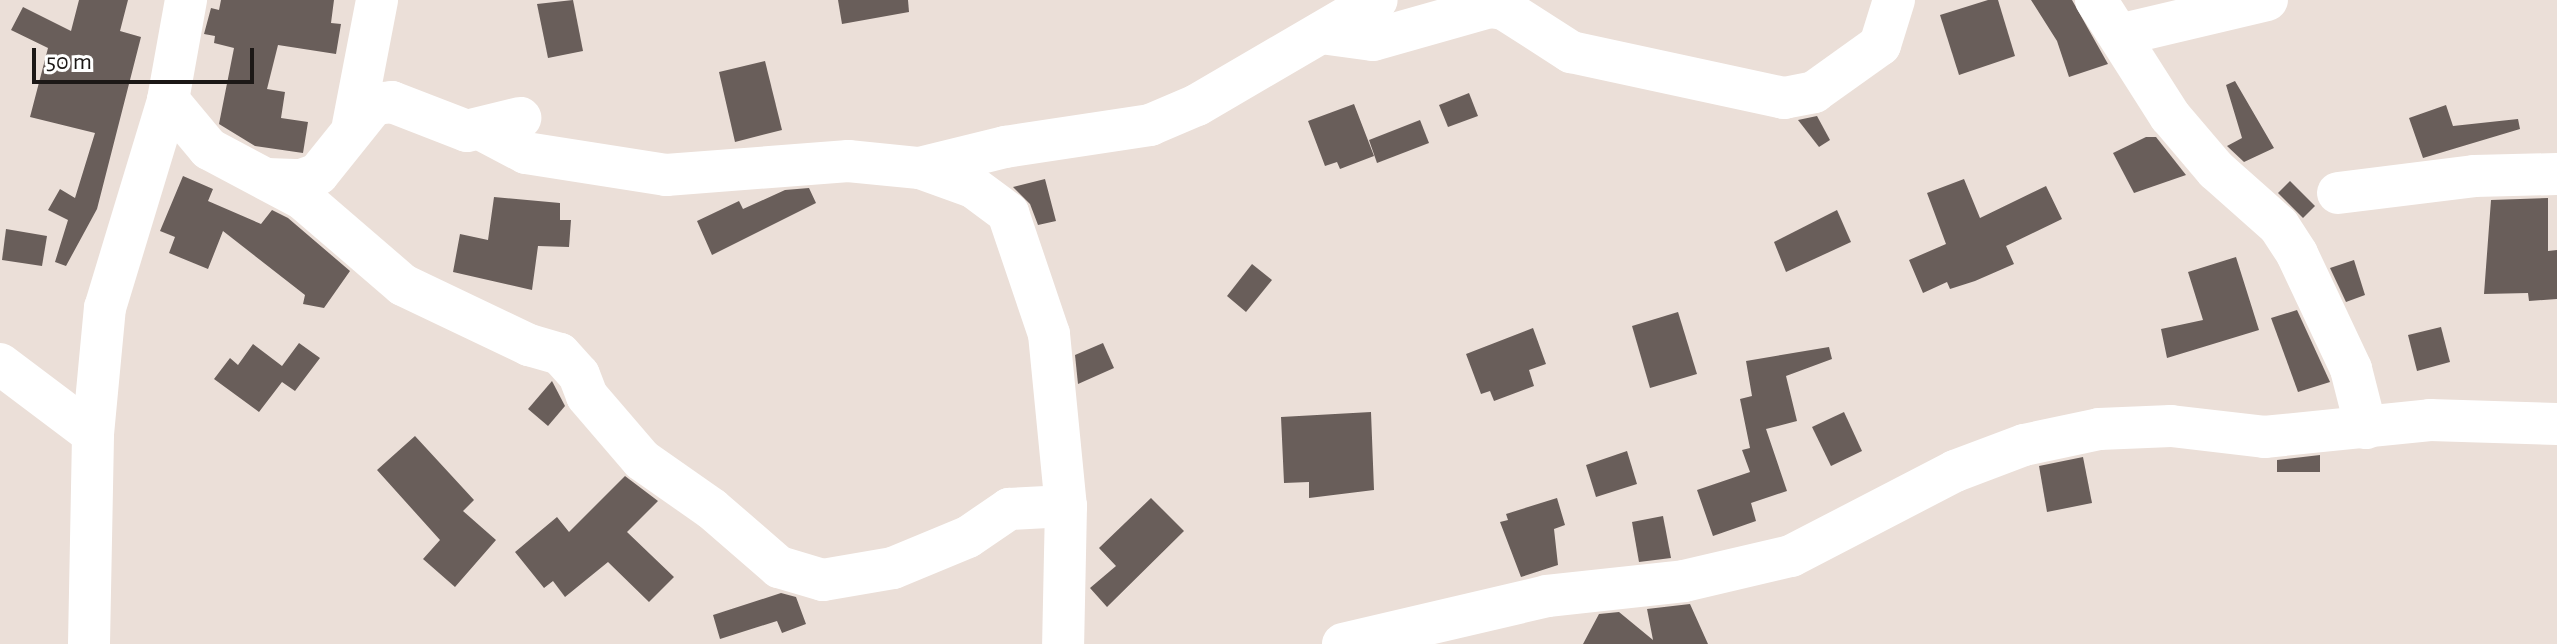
<!DOCTYPE html>
<html>
<head>
<meta charset="utf-8">
<style>
  body { margin:0 }
  #map { position:relative; width:2557px; height:644px; overflow:hidden; background:#ebdfd8; font-family:"Alegreya Sans",sans-serif }
  div>[style] { position:absolute }
  [style*='--x'] { left:calc(var(--x)*1px); top:calc(var(--y)*1px); width:calc(var(--w)*1px); rotate:calc(var(--a)*1deg) }
  .building>* { inset:0; background:#695e5a }
  .minor>* { height:42px; margin:-21px; padding:0 21px; transform-origin:21px; border-radius:21px; background:#fff }
  span { translate:-50% -50%; white-space:nowrap; text-align:center; line-height:1.15; -webkit-text-stroke:8px #fff; paint-order:stroke }
  .scale { position:absolute; left:32px; top:48px; width:222px; height:36px; box-sizing:border-box; border:4px solid #1c1816; border-top:0; padding-left:10px; font-size:24px; line-height:28px; white-space:nowrap; color:#1c1816; -webkit-text-stroke:6px #fff; paint-order:stroke }
</style>
</head>
<body>
<div id="map">
  <div class="building">
    <i style="clip-path:polygon(79px 0,128px 0,120px 31px,141px 37px,97px 209px,66px 266px,55px 262px,68px 220px,48px 210px,60px 189px,75px 198px,95px 133px,30px 117px,48px 48px,11px 30px,23px 7px,71px 31px)"></i>
    <i style="clip-path:polygon(221px 0,334px 0,331px 23px,341px 24px,336px 54px,278px 45px,267px 89px,285px 92px,281px 118px,308px 122px,303px 153px,255px 146px,219px 124px,234px 48px,214px 43px,215px 36px,204px 34px,211px 8px,219px 10px)"></i>
    <i style="clip-path:polygon(573px 0,583px 51px,548px 58px,537px 4px)"></i>
    <i style="clip-path:polygon(838px 0,908px 0,909px 12px,842px 24px)"></i>
    <i style="clip-path:polygon(1988px 0,1998px 0,2015px 56px,1959px 75px,1940px 15px)"></i>
    <i style="clip-path:polygon(2031px 0,2072px 0,2108px 64px,2069px 77px,2057px 41px)"></i>
    <i style="clip-path:polygon(765px 61px,782px 130px,735px 142px,719px 72px)"></i>
    <i style="clip-path:polygon(2235px 81px,2274px 148px,2244px 162px,2227px 146px,2242px 138px,2226px 85px)"></i>
    <i style="clip-path:polygon(1469px 93px,1478px 116px,1448px 127px,1439px 105px)"></i>
    <i style="clip-path:polygon(1354px 104px,1374px 156px,1340px 169px,1337px 162px,1325px 166px,1308px 121px)"></i>
    <i style="clip-path:polygon(2446px 105px,2453px 126px,2518px 119px,2520px 129px,2423px 158px,2409px 118px)"></i>
    <i style="clip-path:polygon(1817px 116px,1830px 140px,1819px 147px,1798px 120px)"></i>
    <i style="clip-path:polygon(1420px 120px,1429px 143px,1377px 163px,1369px 140px)"></i>
    <i style="clip-path:polygon(2146px 137px,2156px 137px,2186px 175px,2134px 193px,2113px 153px)"></i>
    <i style="clip-path:polygon(183px 176px,213px 189px,208px 201px,261px 224px,272px 210px,288px 218px,350px 271px,324px 308px,303px 304px,305px 295px,223px 231px,208px 269px,169px 253px,175px 237px,160px 231px)"></i>
    <i style="clip-path:polygon(1045px 179px,1056px 221px,1038px 225px,1030px 204px,1013px 187px)"></i>
    <i style="clip-path:polygon(1964px 179px,1980px 218px,2046px 186px,2062px 219px,2006px 246px,2014px 264px,1975px 281px,1950px 289px,1947px 282px,1923px 293px,1909px 260px,1946px 244px,1927px 193px)"></i>
    <i style="clip-path:polygon(2290px 181px,2315px 206px,2303px 218px,2278px 193px)"></i>
    <i style="clip-path:polygon(809px 188px,816px 203px,712px 255px,697px 221px,739px 201px,743px 209px,785px 190px)"></i>
    <i style="clip-path:polygon(494px 197px,560px 203px,560px 220px,571px 220px,569px 247px,538px 246px,532px 290px,453px 272px,460px 234px,488px 240px)"></i>
    <i style="clip-path:polygon(2548px 198px,2548px 251px,2557px 250px,2557px 299px,2529px 301px,2528px 293px,2484px 294px,2491px 200px)"></i>
    <i style="clip-path:polygon(1837px 210px,1851px 242px,1786px 272px,1774px 242px)"></i>
    <i style="clip-path:polygon(6px 229px,47px 236px,42px 266px,2px 260px)"></i>
    <i style="clip-path:polygon(2236px 257px,2259px 330px,2167px 358px,2161px 329px,2203px 320px,2188px 272px)"></i>
    <i style="clip-path:polygon(2354px 260px,2365px 295px,2346px 302px,2330px 268px)"></i>
    <i style="clip-path:polygon(1252px 264px,1272px 280px,1246px 312px,1227px 296px)"></i>
    <i style="clip-path:polygon(2297px 310px,2330px 382px,2298px 392px,2271px 318px)"></i>
    <i style="clip-path:polygon(1678px 312px,1697px 374px,1650px 388px,1632px 326px)"></i>
    <i style="clip-path:polygon(2441px 327px,2450px 362px,2417px 371px,2408px 335px)"></i>
    <i style="clip-path:polygon(1533px 328px,1546px 364px,1529px 370px,1534px 386px,1494px 401px,1490px 391px,1481px 394px,1466px 354px)"></i>
    <i style="clip-path:polygon(299px 343px,320px 358px,295px 391px,282px 382px,259px 412px,214px 379px,230px 358px,238px 365px,253px 344px,282px 366px)"></i>
    <i style="clip-path:polygon(1103px 343px,1114px 368px,1078px 384px,1075px 355px)"></i>
    <i style="clip-path:polygon(1829px 347px,1832px 359px,1786px 376px,1797px 421px,1766px 429px,1787px 491px,1751px 503px,1756px 521px,1713px 536px,1697px 490px,1750px 472px,1742px 450px,1750px 448px,1740px 399px,1752px 396px,1746px 361px)"></i>
    <i style="clip-path:polygon(552px 381px,565px 406px,548px 426px,528px 409px)"></i>
    <i style="clip-path:polygon(1371px 412px,1374px 490px,1309px 498px,1309px 482px,1284px 483px,1281px 417px)"></i>
    <i style="clip-path:polygon(1844px 412px,1862px 451px,1831px 466px,1812px 427px)"></i>
    <i style="clip-path:polygon(415px 436px,474px 500px,463px 511px,496px 540px,455px 587px,423px 559px,440px 540px,377px 470px)"></i>
    <i style="clip-path:polygon(1627px 451px,1637px 484px,1596px 497px,1586px 465px)"></i>
    <i style="clip-path:polygon(2320px 455px,2320px 472px,2277px 472px,2277px 460px)"></i>
    <i style="clip-path:polygon(2083px 457px,2092px 503px,2047px 512px,2039px 466px)"></i>
    <i style="clip-path:polygon(625px 476px,658px 501px,627px 532px,674px 577px,649px 602px,608px 562px,565px 597px,553px 581px,544px 588px,515px 552px,557px 517px,569px 532px)"></i>
    <i style="clip-path:polygon(1151px 498px,1184px 531px,1107px 607px,1090px 588px,1116px 566px,1099px 548px)"></i>
    <i style="clip-path:polygon(1557px 498px,1565px 525px,1554px 529px,1558px 565px,1521px 577px,1500px 522px,1508px 520px,1506px 514px)"></i>
    <i style="clip-path:polygon(1663px 516px,1671px 558px,1639px 562px,1632px 522px)"></i>
    <i style="clip-path:polygon(781px 593px,796px 597px,806px 624px,782px 633px,777px 621px,720px 639px,713px 615px)"></i>
    <i style="clip-path:polygon(1690px 604px,1708px 644px,1583px 644px,1599px 614px,1619px 612px,1653px 640px,1647px 609px)"></i>
  </div>
  <div class="minor">
    <i style="--x:2096;--y:0;--w:138;--a:57.5"></i>
    <i style="--x:2170;--y:116;--w:71;--a:49.6"></i>
    <i style="--x:2216;--y:170;--w:84;--a:41.6"></i>
    <i style="--x:2279;--y:226;--w:33;--a:57"></i>
    <i style="--x:2297;--y:254;--w:127;--a:64.8"></i>
    <i style="--x:2351;--y:369;--w:61;--a:75.7"></i>
    <i style="--x:1321;--y:33;--w:52;--a:7.7"></i>
    <i style="--x:1373;--y:40;--w:122;--a:-15.8"></i>
    <i style="--x:1490;--y:7;--w:14;--a:8"></i>
    <i style="--x:1504;--y:9;--w:80;--a:32.7"></i>
    <i style="--x:1571;--y:52;--w:218;--a:12.2"></i>
    <i style="--x:1784;--y:98;--w:31;--a:-11"></i>
    <i style="--x:1814;--y:92;--w:81;--a:-35.5"></i>
    <i style="--x:1880;--y:45;--w:47;--a:-72.7"></i>
    <i style="--x:2119;--y:35;--w:152;--a:-13.3"></i>
    <i style="--x:168;--y:100;--w:64;--a:50.1"></i>
    <i style="--x:209;--y:149;--w:106;--a:28"></i>
    <i style="--x:303;--y:199;--w:132;--a:40.7"></i>
    <i style="--x:403;--y:285;--w:140;--a:25.5"></i>
    <i style="--x:529;--y:345;--w:32;--a:16"></i>
    <i style="--x:560;--y:354;--w:28;--a:48"></i>
    <i style="--x:579;--y:375;--w:22;--a:69"></i>
    <i style="--x:587;--y:396;--w:84;--a:49.3"></i>
    <i style="--x:642;--y:460;--w:85;--a:35"></i>
    <i style="--x:712;--y:509;--w:89;--a:40.9"></i>
    <i style="--x:779;--y:567;--w:46;--a:16.5"></i>
    <i style="--x:823;--y:580;--w:71;--a:-9.7"></i>
    <i style="--x:893;--y:568;--w:81;--a:-22.5"></i>
    <i style="--x:968;--y:537;--w:50;--a:-34.3"></i>
    <i style="--x:1009;--y:509;--w:57;--a:-3"></i>
    <i style="--x:353;--y:125;--w:127;--a:-79.1"></i>
    <i style="--x:480;--y:129;--w:52;--a:27.6"></i>
    <i style="--x:526;--y:153;--w:142;--a:8.9"></i>
    <i style="--x:666;--y:175;--w:183;--a:-4.4"></i>
    <i style="--x:848;--y:161;--w:72;--a:5.6"></i>
    <i style="--x:920;--y:168;--w:56;--a:19.7"></i>
    <i style="--x:973;--y:187;--w:44;--a:36.6"></i>
    <i style="--x:1008;--y:213;--w:128;--a:71.3"></i>
    <i style="--x:1049;--y:334;--w:173;--a:84.4"></i>
    <i style="--x:1066;--y:506;--w:138;--a:91.2"></i>
    <i style="--x:920;--y:168;--w:88;--a:-13.9"></i>
    <i style="--x:1005;--y:147;--w:147;--a:-8.6"></i>
    <i style="--x:1150;--y:125;--w:51;--a:-23.1"></i>
    <i style="--x:1197;--y:105;--w:208;--a:-30.3"></i>
    <i style="--x:267;--y:179;--w:34;--a:2"></i>
    <i style="--x:301;--y:180;--w:18;--a:-19"></i>
    <i style="--x:318;--y:174;--w:90;--a:-51.3"></i>
    <i style="--x:374;--y:104;--w:18;--a:-6"></i>
    <i style="--x:392;--y:102;--w:80;--a:21.1"></i>
    <i style="--x:467;--y:131;--w:55;--a:-13.8"></i>
    <i style="--x:2338;--y:193;--w:137;--a:-7.1"></i>
    <i style="--x:2474;--y:176;--w:83;--a:-1.4"></i>
    <i style="--x:0;--y:364;--w:116;--a:37"></i>
    <i style="--x:89;--y:644;--w:210;--a:-88.9"></i>
    <i style="--x:93;--y:434;--w:127;--a:-84.6"></i>
    <i style="--x:105;--y:308;--w:217;--a:-73.1"></i>
    <i style="--x:168;--y:100;--w:102;--a:-79.8"></i>
    <i style="--x:1343;--y:644;--w:210;--a:-13.2"></i>
    <i style="--x:1547;--y:596;--w:138;--a:-6.2"></i>
    <i style="--x:1684;--y:581;--w:110;--a:-13.2"></i>
    <i style="--x:1791;--y:556;--w:185;--a:-27.4"></i>
    <i style="--x:1955;--y:471;--w:74;--a:-20.6"></i>
    <i style="--x:2024;--y:445;--w:77;--a:-12"></i>
    <i style="--x:2099;--y:429;--w:72;--a:-2.4"></i>
    <i style="--x:2171;--y:426;--w:94;--a:6.7"></i>
    <i style="--x:2264;--y:437;--w:167;--a:-5.8"></i>
    <i style="--x:2430;--y:420;--w:127;--a:1.8"></i>
  </div>
  <div class="scale">50 m</div>
</div>
</body>
</html>
